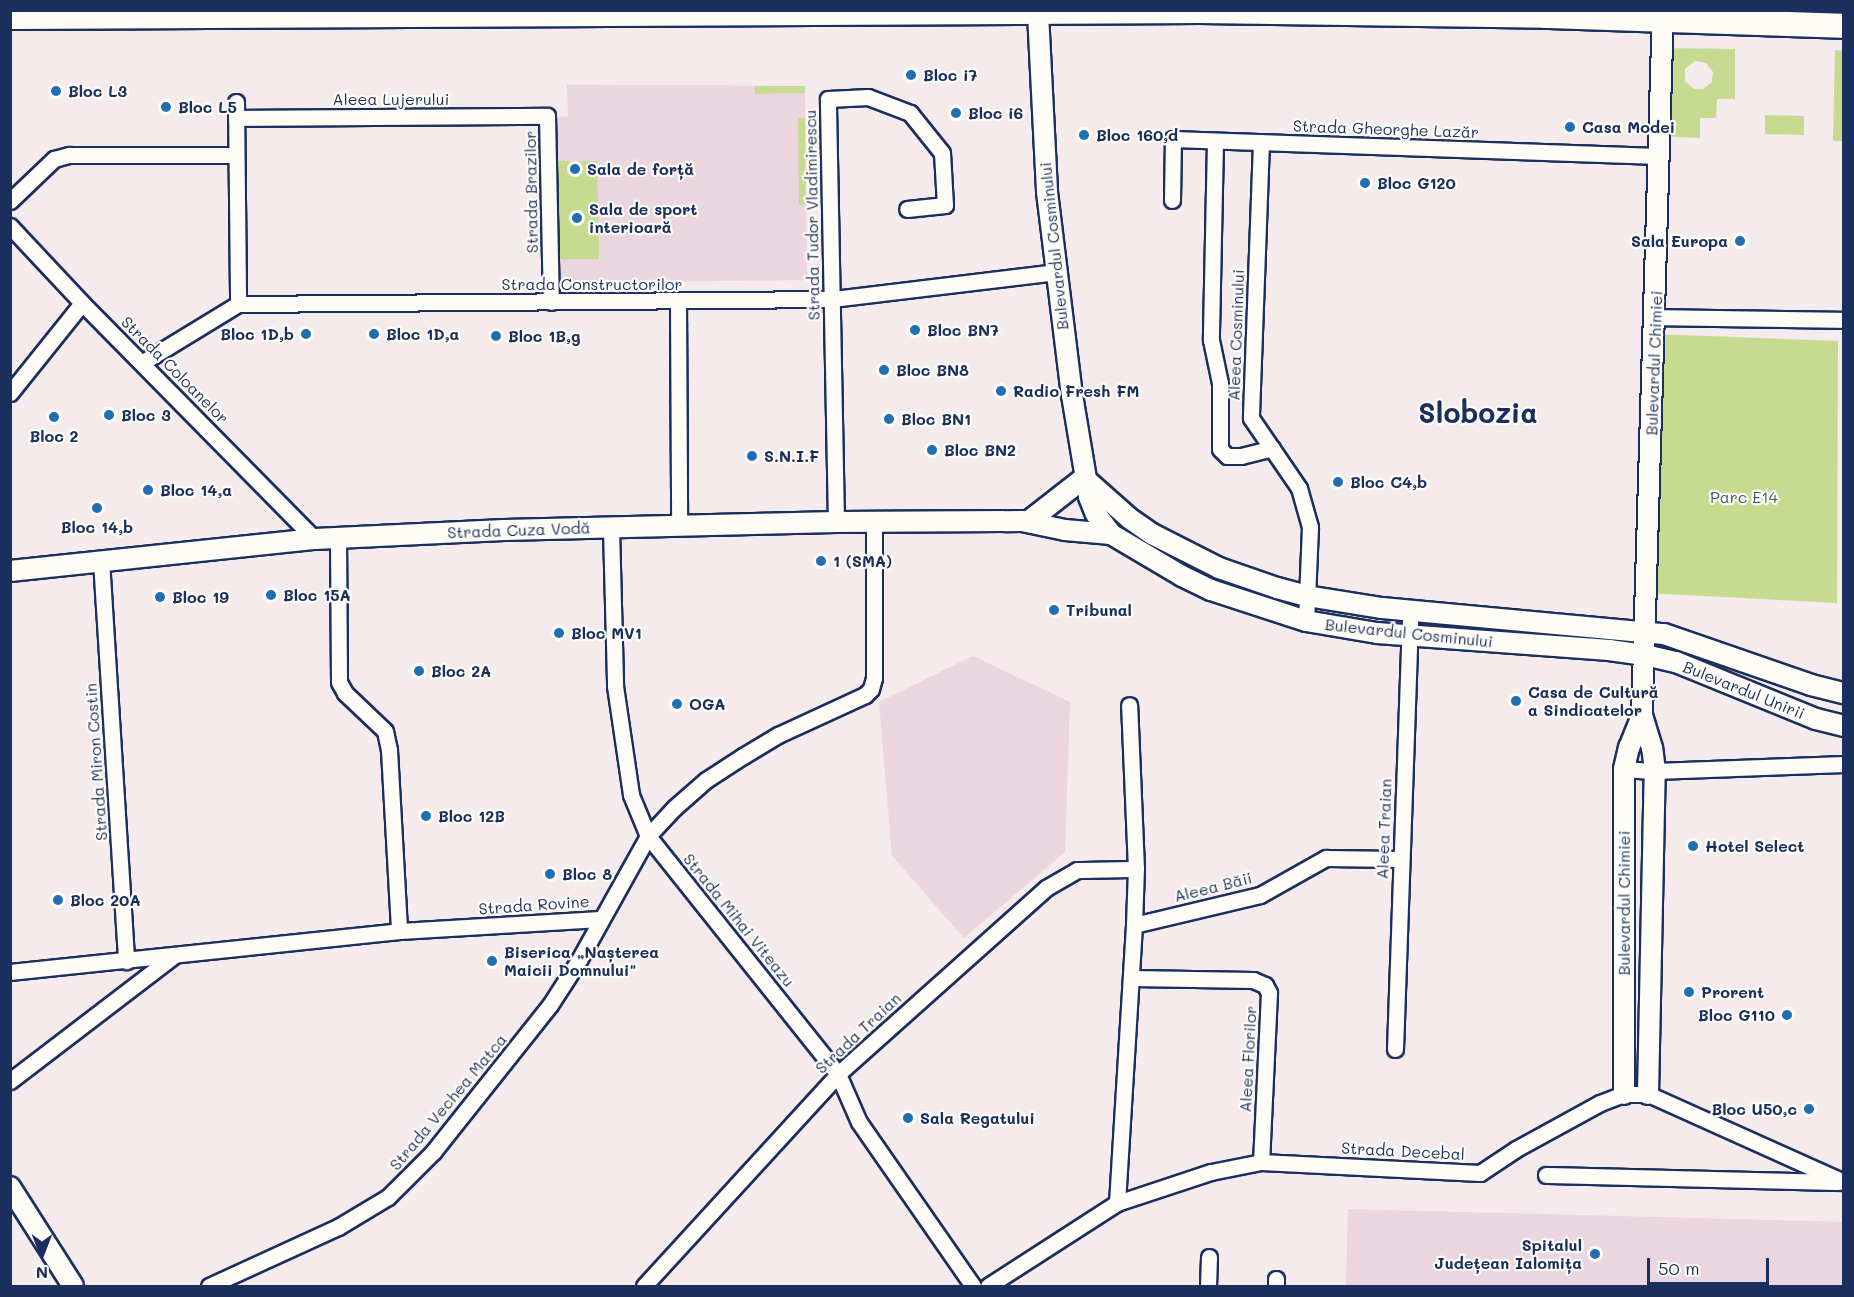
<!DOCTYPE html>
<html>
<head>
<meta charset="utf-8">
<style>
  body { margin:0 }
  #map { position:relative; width:1854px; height:1297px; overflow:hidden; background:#f5eaec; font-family:Mali,sans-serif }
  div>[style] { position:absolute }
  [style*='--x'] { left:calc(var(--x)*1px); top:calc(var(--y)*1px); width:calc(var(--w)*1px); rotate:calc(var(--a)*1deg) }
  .built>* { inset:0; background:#ebd5df }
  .green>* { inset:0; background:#c7db90 }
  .roads { filter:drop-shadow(2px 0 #1b2f5e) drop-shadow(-2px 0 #1b2f5e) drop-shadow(0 2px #1b2f5e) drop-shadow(0 -2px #1b2f5e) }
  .minor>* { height:15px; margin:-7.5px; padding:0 7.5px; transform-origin:7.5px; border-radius:7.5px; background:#fdfcf7 }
  .tertiary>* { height:20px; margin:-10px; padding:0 10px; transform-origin:10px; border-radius:10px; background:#fdfcf7 }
  .primary>* { height:24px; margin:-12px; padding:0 12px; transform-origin:12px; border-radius:12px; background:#fdfcf7 }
  .dots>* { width:16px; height:16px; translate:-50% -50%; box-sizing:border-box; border:3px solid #fdfcf7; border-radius:50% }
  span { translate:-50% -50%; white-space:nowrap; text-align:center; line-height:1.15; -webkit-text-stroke:4.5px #fdfcf7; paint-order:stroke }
  .poi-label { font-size:16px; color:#1b2f5e; font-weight:700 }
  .left { translate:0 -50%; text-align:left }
  .right { translate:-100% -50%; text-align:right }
  .street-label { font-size:16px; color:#1b2f5e }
  .park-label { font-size:16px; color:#465a6a }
  .town-label { font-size:28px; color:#1b2f5e; font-weight:700 }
  .frame { position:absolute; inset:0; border:12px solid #1b2f5e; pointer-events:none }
  .north { position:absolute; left:12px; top:1225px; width:60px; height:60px; -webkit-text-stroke:4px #fdfcf7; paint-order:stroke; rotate:180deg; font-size:16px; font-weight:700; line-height:24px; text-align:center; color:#1b2f5e }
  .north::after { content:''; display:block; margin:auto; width:21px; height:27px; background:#1b2f5e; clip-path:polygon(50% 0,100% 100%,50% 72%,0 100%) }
  .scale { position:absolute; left:1647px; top:1258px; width:122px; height:27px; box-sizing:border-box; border:3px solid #1b2f5e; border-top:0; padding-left:8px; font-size:18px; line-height:21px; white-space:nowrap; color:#1b2f5e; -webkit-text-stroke:4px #fdfcf7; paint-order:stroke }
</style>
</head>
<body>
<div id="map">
  <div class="built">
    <i style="clip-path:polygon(567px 85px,805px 86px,807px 280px,557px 283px,554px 117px,568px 116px)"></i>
    <i style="clip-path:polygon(973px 656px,1070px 702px,1065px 852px,964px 938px,892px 856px,879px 702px)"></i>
    <i style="clip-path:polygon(1348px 1209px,1843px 1222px,1843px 1286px,1346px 1286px)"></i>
  </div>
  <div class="green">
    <i style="clip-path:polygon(evenodd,1662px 48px,1735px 49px,1735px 99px,1717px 99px,1716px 118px,1700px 118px,1700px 138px,1659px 136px,1662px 48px,1695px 61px,1706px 63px,1713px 72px,1712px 82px,1703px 89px,1694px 89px,1685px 81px,1685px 69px,1695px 61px)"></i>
    <i style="clip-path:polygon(1835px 50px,1843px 51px,1843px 141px,1833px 141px)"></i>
    <i style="clip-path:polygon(755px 86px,805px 86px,805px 93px,755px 94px)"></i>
    <i style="clip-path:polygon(1765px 115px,1804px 116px,1804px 135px,1765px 134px)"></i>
    <i style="clip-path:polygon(798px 118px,805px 118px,806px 204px,799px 205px)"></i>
    <i style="clip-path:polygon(555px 161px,597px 161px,599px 259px,557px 259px)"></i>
    <i style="clip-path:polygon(1654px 334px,1838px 341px,1837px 603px,1647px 593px)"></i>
  </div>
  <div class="roads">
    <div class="minor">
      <i style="--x:236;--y:102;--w:202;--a:89.4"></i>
      <i style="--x:236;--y:118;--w:311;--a:-0.4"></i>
      <i style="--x:547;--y:116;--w:186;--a:88.8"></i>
      <i style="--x:1215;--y:141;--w:199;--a:91.2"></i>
      <i style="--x:1211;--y:340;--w:44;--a:78.2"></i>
      <i style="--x:1220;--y:383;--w:66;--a:90"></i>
      <i style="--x:1220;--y:449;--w:10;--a:45"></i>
      <i style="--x:1227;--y:456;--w:14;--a:0"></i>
      <i style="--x:1241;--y:456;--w:32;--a:-14"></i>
      <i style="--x:1261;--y:142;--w:276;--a:92.1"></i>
      <i style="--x:1251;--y:418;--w:85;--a:55.6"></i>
      <i style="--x:1299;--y:488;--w:41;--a:74.2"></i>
      <i style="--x:1310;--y:527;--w:94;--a:92.4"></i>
      <i style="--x:1172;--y:200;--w:61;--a:-89.1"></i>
      <i style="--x:1173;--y:139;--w:485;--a:2"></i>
      <i style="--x:10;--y:201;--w:61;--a:-43.7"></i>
      <i style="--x:54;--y:159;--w:16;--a:-15"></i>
      <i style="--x:69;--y:155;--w:167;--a:0"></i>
      <i style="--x:10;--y:226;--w:105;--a:46.9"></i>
      <i style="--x:82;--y:303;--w:332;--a:45.4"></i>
      <i style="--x:678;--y:302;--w:224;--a:89.7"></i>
      <i style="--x:1655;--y:317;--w:189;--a:0.9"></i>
      <i style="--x:143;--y:362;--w:111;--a:-31.4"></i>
      <i style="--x:238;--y:304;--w:595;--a:-0.48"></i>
      <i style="--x:833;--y:299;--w:224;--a:-6.9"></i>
      <i style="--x:10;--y:393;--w:115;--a:-51.3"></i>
      <i style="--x:836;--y:522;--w:423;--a:-91.1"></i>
      <i style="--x:828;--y:99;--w:40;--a:-2.9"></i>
      <i style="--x:868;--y:97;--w:45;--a:20.9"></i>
      <i style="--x:910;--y:113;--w:51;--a:51.3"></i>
      <i style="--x:942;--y:153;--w:52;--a:86.7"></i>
      <i style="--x:945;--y:205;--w:38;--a:174"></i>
      <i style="--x:611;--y:528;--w:158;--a:88.5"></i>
      <i style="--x:615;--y:686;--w:110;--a:81.6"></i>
      <i style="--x:631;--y:795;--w:44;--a:67.5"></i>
      <i style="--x:648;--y:836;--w:305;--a:51.4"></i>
      <i style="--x:838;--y:1074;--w:52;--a:66.4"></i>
      <i style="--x:859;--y:1122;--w:200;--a:55.2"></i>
      <i style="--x:338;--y:537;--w:145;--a:89.6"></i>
      <i style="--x:339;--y:682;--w:13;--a:61"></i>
      <i style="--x:345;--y:693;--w:55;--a:43.5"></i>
      <i style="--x:385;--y:731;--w:19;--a:78"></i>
      <i style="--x:389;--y:750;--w:181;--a:86.8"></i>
      <i style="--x:101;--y:560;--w:402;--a:86.4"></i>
      <i style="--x:1624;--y:769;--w:31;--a:4"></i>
      <i style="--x:1655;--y:771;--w:189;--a:-2.1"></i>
      <i style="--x:1134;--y:925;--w:130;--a:-13.4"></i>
      <i style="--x:1260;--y:895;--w:76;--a:-29.3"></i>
      <i style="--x:1326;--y:858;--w:74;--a:0.8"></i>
      <i style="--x:10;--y:972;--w:391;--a:-6"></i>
      <i style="--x:399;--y:931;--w:202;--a:-3.4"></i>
      <i style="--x:1132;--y:978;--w:121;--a:0.9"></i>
      <i style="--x:1253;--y:980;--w:13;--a:23"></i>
      <i style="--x:1265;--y:985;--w:9;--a:63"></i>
      <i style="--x:1269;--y:993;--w:169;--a:92.7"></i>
      <i style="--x:1395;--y:1049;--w:439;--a:-88"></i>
      <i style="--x:10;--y:1081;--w:204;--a:-37.4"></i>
      <i style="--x:1546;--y:1175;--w:292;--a:1.4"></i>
      <i style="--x:1117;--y:1203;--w:279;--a:-86.5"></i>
      <i style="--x:1134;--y:925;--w:56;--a:-88"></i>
      <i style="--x:1136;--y:869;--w:164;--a:-92.4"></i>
      <i style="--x:209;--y:1286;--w:142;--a:-24.6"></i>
      <i style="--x:338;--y:1227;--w:58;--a:-31"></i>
      <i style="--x:388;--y:1197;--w:64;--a:-45"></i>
      <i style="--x:433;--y:1152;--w:188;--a:-51.5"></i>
      <i style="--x:550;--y:1005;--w:54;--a:-57.2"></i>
      <i style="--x:579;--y:960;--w:142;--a:-60.9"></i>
      <i style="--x:648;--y:836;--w:38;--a:-47"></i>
      <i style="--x:674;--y:808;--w:43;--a:-41.2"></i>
      <i style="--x:706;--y:780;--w:44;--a:-33"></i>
      <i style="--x:743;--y:756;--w:41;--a:-31"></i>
      <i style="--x:778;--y:735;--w:96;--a:-24.7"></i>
      <i style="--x:865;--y:695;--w:8;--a:-45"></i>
      <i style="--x:871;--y:689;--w:11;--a:-75"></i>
      <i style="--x:874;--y:678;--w:156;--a:-90"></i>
      <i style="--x:644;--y:1286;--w:287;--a:-47.5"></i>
      <i style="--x:838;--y:1074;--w:279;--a:-41.8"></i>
      <i style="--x:1046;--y:888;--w:36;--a:-30"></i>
      <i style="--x:1077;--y:870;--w:59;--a:-1"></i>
      <i style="--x:988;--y:1286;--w:153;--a:-32.8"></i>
      <i style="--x:1117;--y:1203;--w:99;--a:-18.3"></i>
      <i style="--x:1211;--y:1172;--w:51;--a:-11.3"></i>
      <i style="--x:1261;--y:1162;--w:219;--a:2.9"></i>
      <i style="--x:1480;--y:1173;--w:43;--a:-33.7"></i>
      <i style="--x:1516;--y:1149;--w:96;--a:-28.7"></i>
      <i style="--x:1600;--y:1103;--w:26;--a:-21"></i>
      <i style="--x:1624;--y:1094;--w:24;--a:0"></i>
      <i style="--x:1648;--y:1094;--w:215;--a:24.2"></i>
      <i style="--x:1208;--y:1286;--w:29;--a:-88"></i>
      <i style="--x:1276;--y:1286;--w:7;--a:-90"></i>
    </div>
    <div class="tertiary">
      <i style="--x:1038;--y:13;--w:179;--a:87.1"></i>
      <i style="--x:1047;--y:192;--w:205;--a:83"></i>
      <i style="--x:1072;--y:395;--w:103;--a:80.5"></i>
      <i style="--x:1089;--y:497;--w:18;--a:68"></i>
      <i style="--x:1096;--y:514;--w:25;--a:53"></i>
      <i style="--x:1111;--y:534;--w:82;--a:30.6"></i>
      <i style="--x:1182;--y:576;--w:32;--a:26"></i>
      <i style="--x:1211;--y:590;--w:100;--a:18.1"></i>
      <i style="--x:1306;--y:621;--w:72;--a:9.6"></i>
      <i style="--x:1377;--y:633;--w:233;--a:4.2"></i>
      <i style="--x:1609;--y:650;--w:36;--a:8"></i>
      <i style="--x:1645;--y:655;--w:32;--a:13"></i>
      <i style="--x:1676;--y:662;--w:151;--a:22.2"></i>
      <i style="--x:1816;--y:719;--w:29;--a:14"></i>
      <i style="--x:1084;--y:478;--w:60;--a:41.6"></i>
      <i style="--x:1129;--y:518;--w:28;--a:35"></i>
      <i style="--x:1152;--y:534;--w:75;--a:26.9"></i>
      <i style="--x:1219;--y:568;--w:61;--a:19"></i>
      <i style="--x:1277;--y:588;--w:31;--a:15"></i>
      <i style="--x:1307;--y:596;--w:76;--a:9.1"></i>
      <i style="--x:1382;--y:608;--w:283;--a:5.3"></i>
      <i style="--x:1664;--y:634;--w:156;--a:19.1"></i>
      <i style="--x:1811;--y:685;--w:34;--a:14"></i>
      <i style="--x:1029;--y:521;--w:70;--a:-38"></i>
      <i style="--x:10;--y:571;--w:307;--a:-6"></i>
      <i style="--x:315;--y:539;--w:189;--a:-2.7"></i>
      <i style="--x:504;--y:530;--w:332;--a:-1.4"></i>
      <i style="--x:836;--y:522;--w:186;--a:-0.3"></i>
      <i style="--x:1022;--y:521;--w:44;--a:11.8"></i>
      <i style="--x:1065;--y:530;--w:46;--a:5"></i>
      <i style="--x:1624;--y:1094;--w:325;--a:-90"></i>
      <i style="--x:1624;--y:769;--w:22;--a:-77"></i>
      <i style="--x:1629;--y:748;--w:35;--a:-68"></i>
      <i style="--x:1648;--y:1094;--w:323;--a:-88.8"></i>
      <i style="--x:1655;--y:771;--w:23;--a:-97"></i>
      <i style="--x:1652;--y:748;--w:34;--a:-107"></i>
      <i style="--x:1642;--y:716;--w:706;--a:-88.3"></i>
      <i style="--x:10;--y:1187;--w:117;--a:57.5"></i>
    </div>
    <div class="primary">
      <i style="--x:10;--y:17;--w:1190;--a:-0.29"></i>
      <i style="--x:1200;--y:11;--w:346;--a:0.8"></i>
      <i style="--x:1546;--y:16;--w:298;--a:1.9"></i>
    </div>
  </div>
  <div class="dots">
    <i style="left:911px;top:75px;background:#1f6fb2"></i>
    <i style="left:56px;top:91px;background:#1f6fb2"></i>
    <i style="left:166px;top:107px;background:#1f6fb2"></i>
    <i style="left:956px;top:113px;background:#1f6fb2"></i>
    <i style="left:1570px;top:127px;background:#1f6fb2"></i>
    <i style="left:1084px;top:135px;background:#1f6fb2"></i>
    <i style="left:575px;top:169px;background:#1f6fb2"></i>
    <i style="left:1365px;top:183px;background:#1f6fb2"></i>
    <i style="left:577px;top:218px;background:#1f6fb2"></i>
    <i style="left:1740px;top:241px;background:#1f6fb2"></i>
    <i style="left:915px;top:330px;background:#1f6fb2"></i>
    <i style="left:306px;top:334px;background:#1f6fb2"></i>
    <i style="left:374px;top:334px;background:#1f6fb2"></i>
    <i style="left:496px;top:336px;background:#1f6fb2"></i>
    <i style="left:884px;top:370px;background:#1f6fb2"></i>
    <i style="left:1001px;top:391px;background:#1f6fb2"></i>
    <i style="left:109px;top:415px;background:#1f6fb2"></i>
    <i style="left:54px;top:417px;background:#1f6fb2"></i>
    <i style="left:889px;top:419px;background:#1f6fb2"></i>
    <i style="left:932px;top:450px;background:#1f6fb2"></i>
    <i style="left:752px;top:456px;background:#1f6fb2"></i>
    <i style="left:1338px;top:482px;background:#1f6fb2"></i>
    <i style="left:148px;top:490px;background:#1f6fb2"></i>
    <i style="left:97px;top:508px;background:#1f6fb2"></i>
    <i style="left:821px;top:561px;background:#1f6fb2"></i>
    <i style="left:271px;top:595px;background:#1f6fb2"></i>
    <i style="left:160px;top:597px;background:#1f6fb2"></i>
    <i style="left:1054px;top:610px;background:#1f6fb2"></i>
    <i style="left:559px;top:633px;background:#1f6fb2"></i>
    <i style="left:419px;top:671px;background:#1f6fb2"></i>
    <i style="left:1516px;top:701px;background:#1f6fb2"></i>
    <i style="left:677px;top:704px;background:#1f6fb2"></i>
    <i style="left:426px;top:816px;background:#1f6fb2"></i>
    <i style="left:1693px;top:846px;background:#1f6fb2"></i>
    <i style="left:550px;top:874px;background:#1f6fb2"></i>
    <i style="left:58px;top:900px;background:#1f6fb2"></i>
    <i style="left:492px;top:961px;background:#1f6fb2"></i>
    <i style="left:1689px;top:992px;background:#1f6fb2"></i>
    <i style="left:1787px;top:1015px;background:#1f6fb2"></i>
    <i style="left:1809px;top:1109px;background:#1f6fb2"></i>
    <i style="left:908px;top:1118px;background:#1f6fb2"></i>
    <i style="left:1595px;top:1254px;background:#1f6fb2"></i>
  </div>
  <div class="poi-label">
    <span class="left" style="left:923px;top:75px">Bloc i7</span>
    <span class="left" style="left:68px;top:91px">Bloc L3</span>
    <span class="left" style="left:178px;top:107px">Bloc L5</span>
    <span class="left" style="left:968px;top:113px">Bloc i6</span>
    <span class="left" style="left:1582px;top:127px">Casa Modei</span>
    <span class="left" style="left:1096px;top:135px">Bloc 160,d</span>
    <span class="left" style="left:587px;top:169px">Sala de forță</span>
    <span class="left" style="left:1377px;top:183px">Bloc G120</span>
    <span class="left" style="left:589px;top:218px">Sala de sport<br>interioară</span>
    <span class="right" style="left:1728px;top:241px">Sala Europa</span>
    <span class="left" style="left:927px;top:330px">Bloc BN7</span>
    <span class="right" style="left:294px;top:334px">Bloc 1D,b</span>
    <span class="left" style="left:386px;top:334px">Bloc 1D,a</span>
    <span class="left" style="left:508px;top:336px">Bloc 1B,g</span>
    <span class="left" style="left:896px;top:370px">Bloc BN8</span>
    <span class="left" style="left:1013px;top:391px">Radio Fresh FM</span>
    <span class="left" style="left:121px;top:415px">Bloc 3</span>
    <span class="left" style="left:901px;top:419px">Bloc BN1</span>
    <span style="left:54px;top:436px">Bloc 2</span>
    <span class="left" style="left:944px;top:450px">Bloc BN2</span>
    <span class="left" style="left:764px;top:456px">S.N.I.F</span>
    <span class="left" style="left:1350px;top:482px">Bloc C4,b</span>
    <span class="left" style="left:160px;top:490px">Bloc 14,a</span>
    <span style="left:97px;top:527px">Bloc 14,b</span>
    <span class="left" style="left:833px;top:561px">1 (SMA)</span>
    <span class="left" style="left:283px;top:595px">Bloc 15A</span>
    <span class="left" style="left:172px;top:597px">Bloc 19</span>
    <span class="left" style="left:1066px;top:610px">Tribunal</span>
    <span class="left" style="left:571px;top:633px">Bloc MV1</span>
    <span class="left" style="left:431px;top:671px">Bloc 2A</span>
    <span class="left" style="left:1528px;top:701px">Casa de Cultură<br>a Sindicatelor</span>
    <span class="left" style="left:689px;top:704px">OGA</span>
    <span class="left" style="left:438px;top:816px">Bloc 12B</span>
    <span class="left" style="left:1705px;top:846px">Hotel Select</span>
    <span class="left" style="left:562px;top:874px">Bloc 8</span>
    <span class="left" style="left:70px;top:900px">Bloc 20A</span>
    <span class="left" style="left:504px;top:961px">Biserica „Nașterea<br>Maicii Domnului"</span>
    <span class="left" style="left:1701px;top:992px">Prorent</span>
    <span class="right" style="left:1775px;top:1015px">Bloc G110</span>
    <span class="right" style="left:1797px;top:1109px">Bloc U50,c</span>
    <span class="left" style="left:920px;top:1118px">Sala Regatului</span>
    <span class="right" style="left:1582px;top:1254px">Spitalul<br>Județean Ialomița</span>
  </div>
  <div class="street-label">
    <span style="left:391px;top:99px">Aleea Lujerului</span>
    <span style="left:1386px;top:129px;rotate:2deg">Strada Gheorghe Lazăr</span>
    <span style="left:531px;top:192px;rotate:-91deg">Strada Brazilor</span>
    <span style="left:812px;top:215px;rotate:-91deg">Strada Tudor Vladimirescu</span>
    <span style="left:1054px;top:246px;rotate:-96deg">Bulevardul Cosminului</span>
    <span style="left:592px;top:284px">Strada Constructorilor</span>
    <span style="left:1236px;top:335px;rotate:-88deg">Aleea Cosminului</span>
    <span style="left:1654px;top:363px;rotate:-88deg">Bulevardul Chimiei</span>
    <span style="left:175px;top:370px;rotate:45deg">Strada Coloanelor</span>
    <span style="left:519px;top:530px;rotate:-2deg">Strada Cuza Vodă</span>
    <span style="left:1409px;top:633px;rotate:6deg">Bulevardul Cosminului</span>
    <span style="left:1744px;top:690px;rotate:22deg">Bulevardul Unirii</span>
    <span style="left:96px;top:762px;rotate:-94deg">Strada Miron Costin</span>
    <span style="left:1384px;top:829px;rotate:-88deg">Aleea Traian</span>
    <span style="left:1213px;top:887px;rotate:-14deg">Aleea Băii</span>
    <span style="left:1624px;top:903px;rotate:-90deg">Bulevardul Chimiei</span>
    <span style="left:534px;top:905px;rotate:-4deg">Strada Rovine</span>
    <span style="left:739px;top:920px;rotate:51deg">Strada Mihai Viteazu</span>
    <span style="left:858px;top:1033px;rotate:-43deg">Strada Traian</span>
    <span style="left:1248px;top:1059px;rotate:-87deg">Aleea Florilor</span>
    <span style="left:448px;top:1102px;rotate:-50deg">Strada Vechea Matca</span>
    <span style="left:1403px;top:1151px;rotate:3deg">Strada Decebal</span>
  </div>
  <div class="park-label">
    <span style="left:1744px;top:497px">Parc E14</span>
  </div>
  <div class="town-label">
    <span style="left:1478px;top:412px">Slobozia</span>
  </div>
  <div class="frame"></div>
  <div class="north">N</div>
  <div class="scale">50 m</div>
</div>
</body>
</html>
